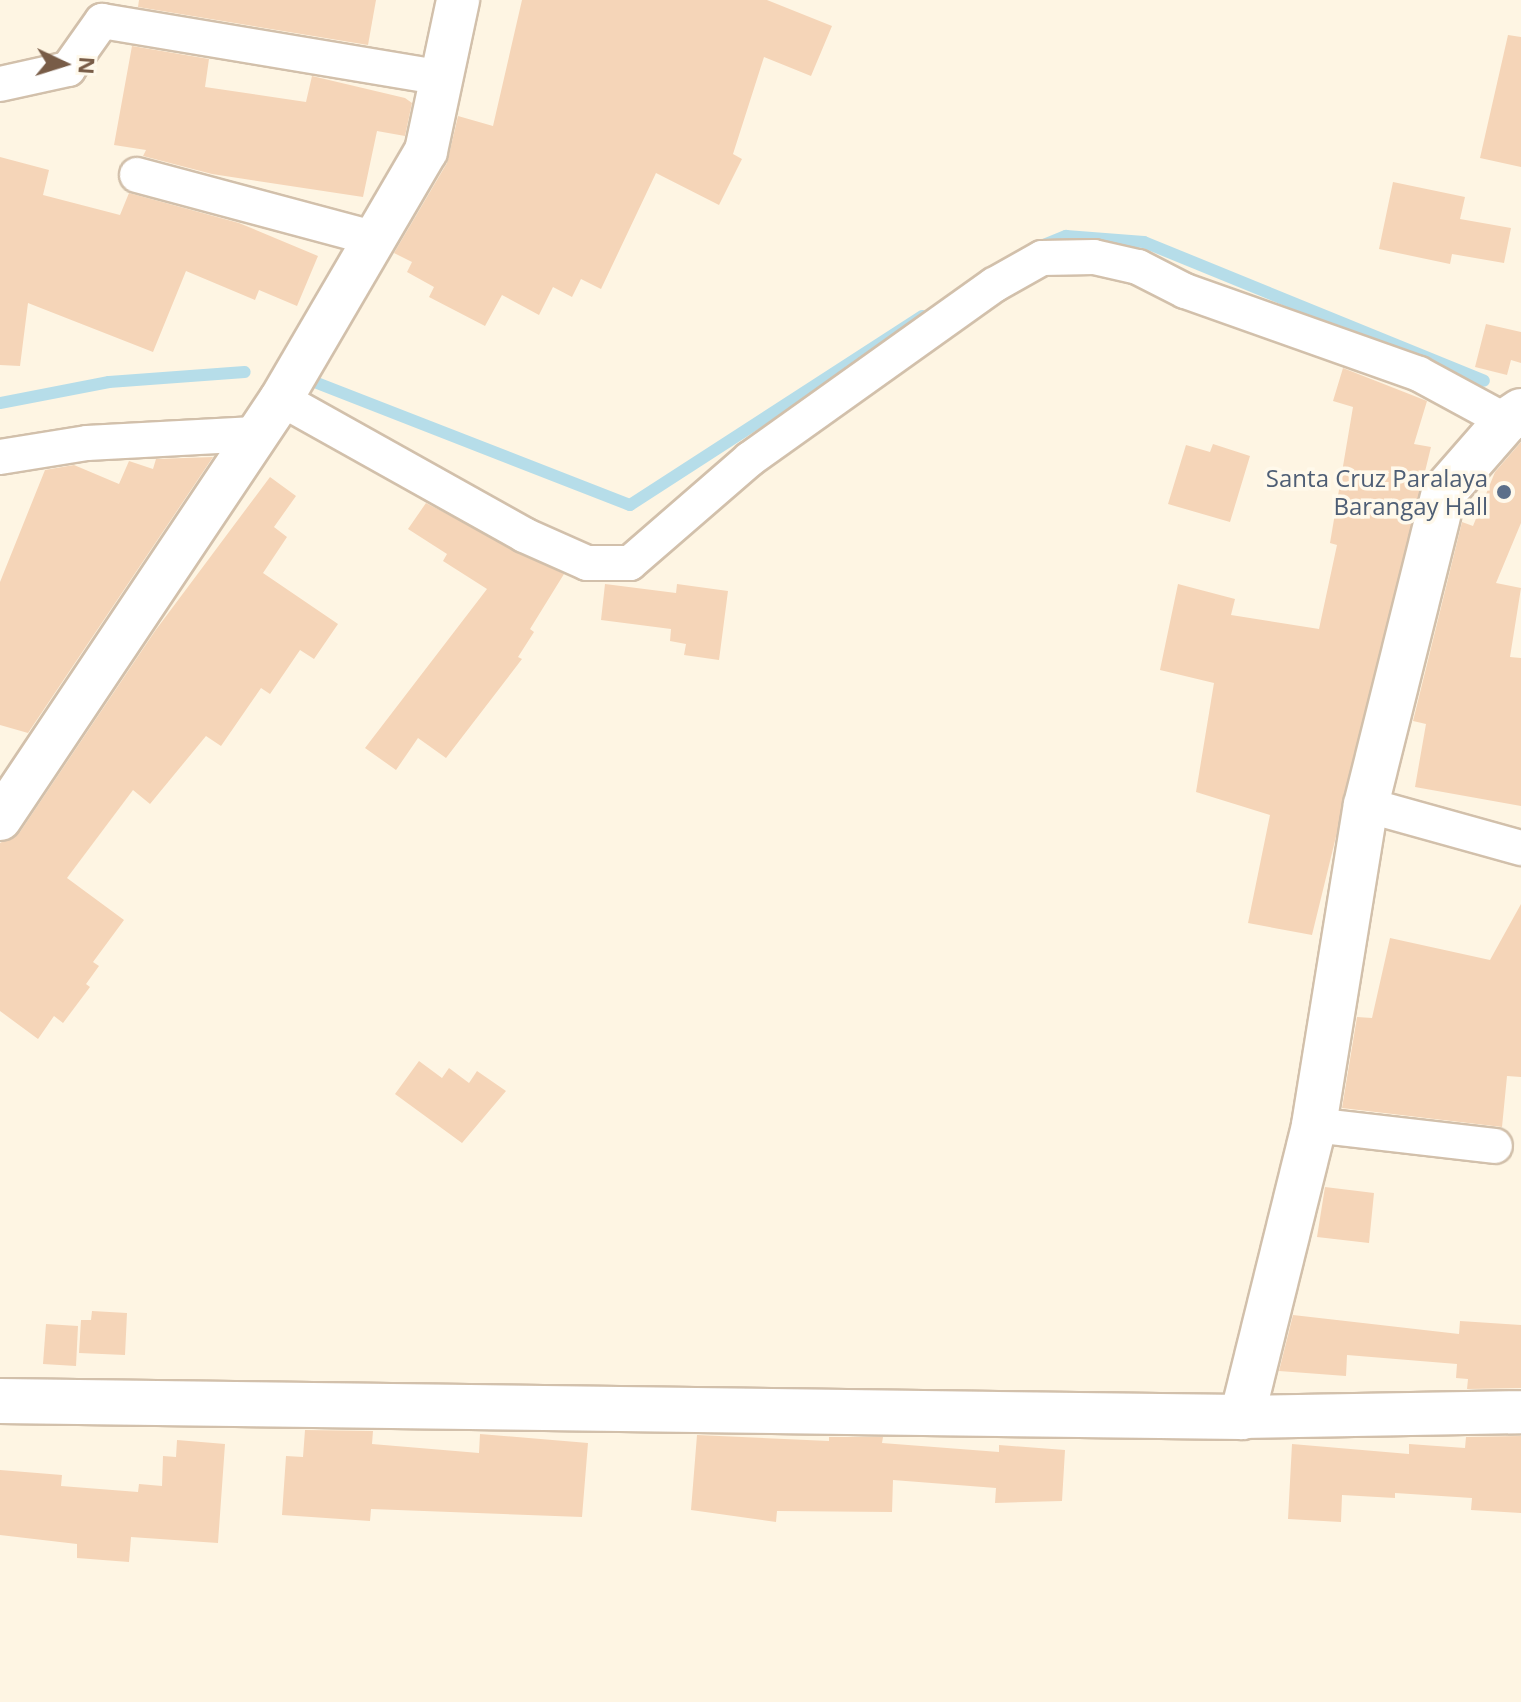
<!DOCTYPE html>
<html>
<head>
<meta charset="utf-8">
<style>
  body { margin:0 }
  #map { position:relative; width:1521px; height:1702px; overflow:hidden; background:#fef5e3; font-family:"Open Sans",sans-serif }
  div>[style] { position:absolute }
  [style*='--x'] { left:calc(var(--x)*1px); top:calc(var(--y)*1px); width:calc(var(--w)*1px); rotate:calc(var(--a)*1deg) }
  .stream>* { height:12px; margin:-6px; padding:0 6px; transform-origin:6px; border-radius:6px; background:#b6dde9 }
  .building>* { inset:0; background:#f5d5b8 }
  .roads { filter:drop-shadow(2px 0 #d2c0ab) drop-shadow(-2px 0 #d2c0ab) drop-shadow(0 2px #d2c0ab) drop-shadow(0 -2px #d2c0ab) }
  .minor>* { height:34px; margin:-17px; padding:0 17px; transform-origin:17px; border-radius:17px; background:#fff }
  .tertiary>* { height:42px; margin:-21px; padding:0 21px; transform-origin:21px; border-radius:21px; background:#fff }
  .secondary>* { height:44px; margin:-22px; padding:0 22px; transform-origin:22px; border-radius:22px; background:#fff }
  .dots>* { width:22px; height:22px; translate:-50% -50%; box-sizing:border-box; border:4px solid #fff9eb; border-radius:50% }
  span { translate:-50% -50%; white-space:nowrap; text-align:center; line-height:1.15; -webkit-text-stroke:7px #fff9eb; paint-order:stroke }
  .service-label { font-size:24px; color:#4e5e75 }
  .right { translate:-100% -50%; text-align:right }
  .north { position:absolute; left:24px; top:24px; width:80px; height:80px; -webkit-text-stroke:6px #fff9eb; paint-order:stroke; rotate:94deg; font-size:22px; font-weight:700; line-height:32px; text-align:center; color:#785c47 }
  .north::after { content:''; display:block; margin:auto; width:28px; height:36px; background:#785c47; clip-path:polygon(50% 0,100% 100%,50% 72%,0 100%) }
</style>
</head>
<body>
<div id="map">
  <div class="stream">
    <i style="--x:1041;--y:246;--w:27;--a:-22"></i>
    <i style="--x:1066;--y:236;--w:78;--a:4.4"></i>
    <i style="--x:1144;--y:242;--w:367;--a:22.2"></i>
    <i style="--x:317;--y:383;--w:336;--a:21.3"></i>
    <i style="--x:630;--y:505;--w:348;--a:-32.9"></i>
    <i style="--x:0;--y:403;--w:111;--a:-10.9"></i>
    <i style="--x:109;--y:382;--w:136;--a:-4.2"></i>
  </div>
  <div class="building">
    <i style="clip-path:polygon(139px 0,376px 0,368px 45px,138px 7px)"></i>
    <i style="clip-path:polygon(522px 0,767px 0,832px 26px,811px 76px,764px 57px,733px 154px,742px 159px,719px 205px,656px 173px,601px 289px,581px 279px,572px 297px,553px 287px,539px 315px,502px 295px,485px 326px,429px 297px,434px 287px,407px 272px,412px 262px,394px 253px,447px 163px,458px 116px,493px 126px)"></i>
    <i style="clip-path:polygon(1508px 35px,1521px 37px,1521px 167px,1480px 158px)"></i>
    <i style="clip-path:polygon(132px 46px,209px 59px,205px 87px,306px 102px,312px 76px,405px 98px,412px 103px,405px 136px,377px 131px,363px 197px,212px 174px,143px 156px,146px 150px,114px 145px)"></i>
    <i style="clip-path:polygon(0 157px,49px 170px,43px 195px,120px 215px,129px 193px,239px 223px,318px 256px,297px 306px,259px 290px,255px 300px,186px 271px,153px 352px,28px 303px,20px 366px,0 365px)"></i>
    <i style="clip-path:polygon(1393px 182px,1465px 197px,1460px 219px,1511px 228px,1504px 263px,1452px 254px,1450px 264px,1379px 249px)"></i>
    <i style="clip-path:polygon(1486px 324px,1521px 332px,1521px 363px,1511px 360px,1507px 375px,1475px 367px)"></i>
    <i style="clip-path:polygon(1343px 368px,1427px 401px,1414px 444px,1431px 447px,1312px 935px,1248px 923px,1270px 815px,1196px 792px,1214px 683px,1160px 670px,1178px 584px,1235px 599px,1231px 615px,1319px 629px,1337px 545px,1330px 543px,1353px 407px,1333px 401px)"></i>
    <i style="clip-path:polygon(1521px 442px,1521px 523px,1496px 583px,1521px 588px,1510px 657px,1521px 658px,1521px 806px,1415px 787px,1426px 724px,1413px 721px,1462px 522px,1473px 526px,1495px 472px)"></i>
    <i style="clip-path:polygon(1213px 444px,1250px 456px,1230px 522px,1168px 504px,1186px 445px,1210px 452px)"></i>
    <i style="clip-path:polygon(213px 457px,28px 733px,0 725px,0 582px,45px 470px,74px 465px,119px 484px,129px 461px,153px 469px,156px 459px)"></i>
    <i style="clip-path:polygon(270px 477px,296px 496px,274px 527px,287px 537px,263px 573px,338px 624px,314px 659px,300px 650px,270px 694px,261px 688px,221px 746px,206px 736px,150px 804px,133px 790px,67px 878px,124px 920px,93px 962px,99px 966px,86px 984px,90px 987px,63px 1023px,54px 1016px,38px 1039px,0 1011px,0 843px,20px 832px,155px 631px)"></i>
    <i style="clip-path:polygon(426px 503px,564px 574px,530px 629px,534px 632px,518px 657px,522px 659px,446px 758px,418px 738px,396px 770px,365px 748px,487px 589px,443px 561px,447px 554px,408px 529px)"></i>
    <i style="clip-path:polygon(605px 584px,676px 593px,677px 584px,728px 591px,719px 660px,684px 655px,686px 644px,670px 641px,671px 629px,601px 620px)"></i>
    <i style="clip-path:polygon(1521px 904px,1521px 1077px,1507px 1076px,1502px 1127px,1342px 1108px,1357px 1017px,1372px 1018px,1390px 938px,1490px 960px)"></i>
    <i style="clip-path:polygon(419px 1061px,442px 1078px,449px 1068px,469px 1083px,477px 1071px,506px 1091px,462px 1143px,395px 1094px)"></i>
    <i style="clip-path:polygon(1325px 1187px,1374px 1193px,1369px 1243px,1317px 1237px)"></i>
    <i style="clip-path:polygon(92px 1311px,127px 1313px,125px 1355px,79px 1353px,81px 1320px,91px 1320px)"></i>
    <i style="clip-path:polygon(1293px 1315px,1459px 1334px,1460px 1321px,1521px 1325px,1521px 1388px,1467px 1389px,1468px 1379px,1456px 1378px,1457px 1364px,1347px 1355px,1346px 1376px,1279px 1371px)"></i>
    <i style="clip-path:polygon(46px 1324px,78px 1326px,76px 1366px,43px 1364px)"></i>
    <i style="clip-path:polygon(305px 1430px,373px 1431px,372px 1444px,479px 1453px,480px 1434px,588px 1443px,582px 1517px,371px 1509px,370px 1521px,282px 1515px,286px 1456px,303px 1457px)"></i>
    <i style="clip-path:polygon(697px 1435px,829px 1441px,829px 1437px,883px 1437px,882px 1443px,999px 1452px,999px 1445px,1065px 1450px,1062px 1501px,995px 1503px,996px 1488px,893px 1480px,892px 1512px,777px 1511px,776px 1522px,691px 1510px)"></i>
    <i style="clip-path:polygon(1521px 1436px,1521px 1513px,1471px 1510px,1472px 1498px,1395px 1493px,1395px 1498px,1342px 1495px,1341px 1522px,1288px 1519px,1292px 1444px,1409px 1454px,1409px 1444px,1465px 1448px,1466px 1437px)"></i>
    <i style="clip-path:polygon(177px 1440px,225px 1444px,218px 1543px,131px 1537px,129px 1562px,77px 1558px,77px 1544px,0 1535px,0 1470px,62px 1475px,61px 1486px,138px 1492px,139px 1484px,162px 1486px,163px 1456px,176px 1457px)"></i>
  </div>
  <div class="roads">
    <div class="minor">
      <i style="--x:0;--y:84;--w:70;--a:-12.4"></i>
      <i style="--x:68;--y:69;--w:59;--a:-54.7"></i>
      <i style="--x:102;--y:21;--w:346;--a:9.5"></i>
      <i style="--x:137;--y:175;--w:243;--a:15"></i>
      <i style="--x:281;--y:399;--w:278;--a:29.2"></i>
      <i style="--x:524;--y:535;--w:69;--a:24"></i>
      <i style="--x:587;--y:563;--w:43;--a:0"></i>
      <i style="--x:630;--y:563;--w:159;--a:-40.9"></i>
      <i style="--x:750;--y:459;--w:300;--a:-35.5"></i>
      <i style="--x:994;--y:285;--w:55;--a:-29.4"></i>
      <i style="--x:1042;--y:258;--w:52;--a:-1.1"></i>
      <i style="--x:1094;--y:257;--w:45;--a:12.8"></i>
      <i style="--x:1138;--y:267;--w:53;--a:27.1"></i>
      <i style="--x:1185;--y:291;--w:248;--a:19.5"></i>
      <i style="--x:1419;--y:374;--w:99;--a:28.4"></i>
      <i style="--x:0;--y:457;--w:88;--a:-9.1"></i>
      <i style="--x:87;--y:443;--w:168;--a:-3.1"></i>
      <i style="--x:1366;--y:805;--w:161;--a:15.5"></i>
      <i style="--x:1314;--y:1125;--w:182;--a:6.6"></i>
    </div>
    <div class="tertiary">
      <i style="--x:0;--y:819;--w:505;--a:-56.22"></i>
      <i style="--x:281;--y:399;--w:287;--a:-59.7"></i>
      <i style="--x:426;--y:151;--w:154;--a:-78"></i>
      <i style="--x:1242;--y:1417;--w:279;--a:-1"></i>
    </div>
    <div class="secondary">
      <i style="--x:0;--y:1401;--w:1242;--a:0.74"></i>
      <i style="--x:1242;--y:1417;--w:301;--a:-76.1"></i>
      <i style="--x:1314;--y:1125;--w:324;--a:-80.8"></i>
      <i style="--x:1366;--y:805;--w:323;--a:-76"></i>
      <i style="--x:1444;--y:492;--w:94;--a:-48.9"></i>
      <i style="--x:1506;--y:421;--w:18;--a:-34"></i>
    </div>
  </div>
  <div class="dots">
    <i style="left:1504px;top:492px;background:#5c6f8a"></i>
  </div>
  <div class="service-label">
    <span class="right" style="left:1488px;top:492px">Santa Cruz Paralaya<br>Barangay Hall</span>
  </div>
  <div class="north">N</div>
</div>
</body>
</html>
